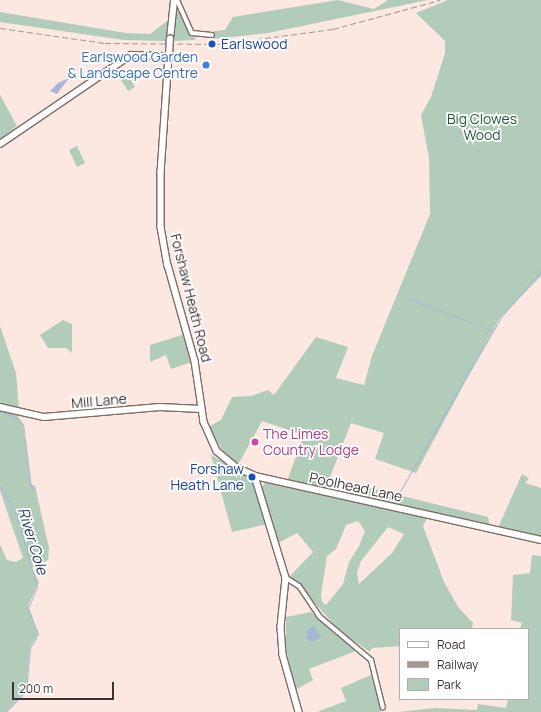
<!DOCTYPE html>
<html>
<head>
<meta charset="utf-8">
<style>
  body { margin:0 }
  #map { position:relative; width:541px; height:712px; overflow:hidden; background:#fce8e0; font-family:Manrope,sans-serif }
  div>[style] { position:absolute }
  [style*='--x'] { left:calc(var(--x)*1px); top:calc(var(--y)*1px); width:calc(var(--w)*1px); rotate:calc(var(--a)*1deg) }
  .green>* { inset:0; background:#b1ccb9 }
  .water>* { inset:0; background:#a7b6d5 }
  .stream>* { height:1px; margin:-0.5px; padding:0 0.5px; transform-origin:0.5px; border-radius:0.5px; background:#a7b6d5 }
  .roads { filter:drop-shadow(1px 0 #7e6c66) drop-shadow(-1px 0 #7e6c66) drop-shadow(0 1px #7e6c66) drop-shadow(0 -1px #7e6c66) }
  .street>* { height:4px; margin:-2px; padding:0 2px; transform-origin:2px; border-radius:2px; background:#fff }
  .secondary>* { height:5.5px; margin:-2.75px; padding:0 2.75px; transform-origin:2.75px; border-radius:2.75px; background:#fff }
  .rail>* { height:1px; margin-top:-0.5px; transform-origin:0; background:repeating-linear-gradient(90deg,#a59691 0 6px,transparent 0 9px) }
  .bridges { filter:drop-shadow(1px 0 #7e6c66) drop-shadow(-1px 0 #7e6c66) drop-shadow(0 1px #7e6c66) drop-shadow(0 -1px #7e6c66) }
  .secondary-bridge>* { height:5.5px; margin:-2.75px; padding:0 2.75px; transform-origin:2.75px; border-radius:2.75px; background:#fff }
  .dots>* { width:11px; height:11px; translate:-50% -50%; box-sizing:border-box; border:2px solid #fff; border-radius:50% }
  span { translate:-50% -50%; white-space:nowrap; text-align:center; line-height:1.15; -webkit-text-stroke:3.5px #fff; paint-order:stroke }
  .transit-label { font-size:14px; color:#164399 }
  .left { translate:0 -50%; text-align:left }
  .right { translate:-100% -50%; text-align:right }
  .shop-label { font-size:14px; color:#366cbe }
  .park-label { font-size:14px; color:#225738 }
  .street-label { font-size:14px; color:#3b3331 }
  .hotel-label { font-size:14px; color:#b23c85 }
  .water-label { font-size:15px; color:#273b65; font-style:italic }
  .legend { position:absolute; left:399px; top:628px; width:130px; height:72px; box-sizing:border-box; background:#fff; border:1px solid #b1adad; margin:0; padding:5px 7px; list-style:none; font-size:12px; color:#3b3331 }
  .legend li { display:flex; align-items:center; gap:8px; height:20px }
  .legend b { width:20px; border:1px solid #b1adad }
  .scale { position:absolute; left:12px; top:682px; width:102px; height:18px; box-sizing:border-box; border:2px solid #3b3331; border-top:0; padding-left:5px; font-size:12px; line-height:14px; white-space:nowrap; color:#3b3331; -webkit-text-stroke:3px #fff; paint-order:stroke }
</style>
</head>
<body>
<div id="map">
  <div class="green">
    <i style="clip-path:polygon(338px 0,374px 9px,388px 0,428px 0,268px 33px,214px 39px,214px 31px,225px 30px,233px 17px)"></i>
    <i style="clip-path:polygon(448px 0,541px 0,541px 276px,499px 319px,416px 473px,375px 459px,384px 433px,351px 423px,325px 490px,287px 481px,304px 435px,262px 421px,238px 465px,223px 451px,208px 427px,221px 420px,232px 397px,251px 396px,268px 390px,274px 395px,316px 337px,348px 347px,336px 378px,364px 385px,372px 356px,430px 214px,429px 158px,421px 115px,431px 97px,445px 53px,445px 41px,416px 13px)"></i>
    <i style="clip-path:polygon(177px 6px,187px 30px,196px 39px,194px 40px,173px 41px)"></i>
    <i style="clip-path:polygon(0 12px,126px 33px,150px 34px,167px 21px,170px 27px,166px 41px,124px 40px,0 22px)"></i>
    <i style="clip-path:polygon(126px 72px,135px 87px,128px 91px,119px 77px)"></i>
    <i style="clip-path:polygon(0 95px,17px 126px,0 139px)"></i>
    <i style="clip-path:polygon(77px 146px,85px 163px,77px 167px,69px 150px)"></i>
    <i style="clip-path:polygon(63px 320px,72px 324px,72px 353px,66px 348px,48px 348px,40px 335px)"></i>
    <i style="clip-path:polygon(0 326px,16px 373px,19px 409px,0 404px)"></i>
    <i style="clip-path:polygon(185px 334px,192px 362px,171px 369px,166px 355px,150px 362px,150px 345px)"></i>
    <i style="clip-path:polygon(0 410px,17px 415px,23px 424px,31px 484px,35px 486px,49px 548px,48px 560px,32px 568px,39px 582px,28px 606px,38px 634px,30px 647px,26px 691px,6px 712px,0 712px,0 545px,7px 560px,16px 562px,23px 558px,0 491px)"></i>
    <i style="clip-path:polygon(211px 455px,252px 478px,268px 524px,232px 532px)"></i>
    <i style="clip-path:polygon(522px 474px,529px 478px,525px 483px,541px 488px,541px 537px,498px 528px)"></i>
    <i style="clip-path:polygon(evenodd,267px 481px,364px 503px,370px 488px,488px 517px,490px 526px,430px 513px,423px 526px,444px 582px,458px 607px,473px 623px,472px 629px,400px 629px,400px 646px,372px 648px,370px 652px,341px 632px,290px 576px,313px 552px,297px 533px,278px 543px,261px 488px,267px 481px,358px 521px,365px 531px,359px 546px,349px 562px,343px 584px,326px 605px,322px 602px,321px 595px,327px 556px,336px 549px,346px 525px,358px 521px,267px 481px,388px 527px,404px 534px,392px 553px,359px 584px,357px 573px,361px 561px,388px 527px)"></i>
    <i style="clip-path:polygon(532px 555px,541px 556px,541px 712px,398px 712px,435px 708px,477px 710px,478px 704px,506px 708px,508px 699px,528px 699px,528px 629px,520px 629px,522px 623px,511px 620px,513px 575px,530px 573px)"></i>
    <i style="clip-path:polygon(311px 612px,356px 651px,309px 669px,313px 680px,295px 690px,286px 648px,286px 617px)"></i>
    <i style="clip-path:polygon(371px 675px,381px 712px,317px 712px,346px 701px,341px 688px)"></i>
  </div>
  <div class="water">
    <i style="clip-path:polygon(69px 78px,57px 94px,50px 91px,58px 83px)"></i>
    <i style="clip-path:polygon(313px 626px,321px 636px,313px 642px,306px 637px,307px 631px)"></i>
  </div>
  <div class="stream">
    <i style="--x:404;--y:297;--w:95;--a:20.9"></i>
    <i style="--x:0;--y:412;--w:11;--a:15"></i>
    <i style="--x:11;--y:415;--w:15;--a:37"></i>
    <i style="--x:23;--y:424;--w:64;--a:82.8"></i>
    <i style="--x:31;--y:487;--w:6;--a:45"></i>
    <i style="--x:0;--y:486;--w:35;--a:61"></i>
    <i style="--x:17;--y:517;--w:73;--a:74.1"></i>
    <i style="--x:37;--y:587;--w:23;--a:113"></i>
    <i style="--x:28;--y:608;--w:28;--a:69"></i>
    <i style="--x:38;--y:634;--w:16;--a:120"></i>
    <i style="--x:30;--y:648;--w:43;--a:95.3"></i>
    <i style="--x:26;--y:691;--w:29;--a:134"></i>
    <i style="--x:399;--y:493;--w:203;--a:-59.9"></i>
    <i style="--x:501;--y:317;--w:61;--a:-49"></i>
  </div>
  <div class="roads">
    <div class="street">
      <i style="--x:177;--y:0;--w:36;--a:66"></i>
      <i style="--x:192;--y:33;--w:20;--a:6"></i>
      <i style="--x:286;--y:578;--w:15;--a:32"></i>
      <i style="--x:299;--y:586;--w:37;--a:56"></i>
      <i style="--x:320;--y:617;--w:67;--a:40.1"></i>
      <i style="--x:371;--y:660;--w:49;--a:76"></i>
    </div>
    <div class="secondary">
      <i style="--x:170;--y:39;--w:39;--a:-84"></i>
      <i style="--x:0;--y:144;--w:158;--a:-34.2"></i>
      <i style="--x:131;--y:55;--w:38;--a:2"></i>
      <i style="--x:169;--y:56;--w:116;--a:93.9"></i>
      <i style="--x:161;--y:172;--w:55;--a:90"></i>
      <i style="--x:161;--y:227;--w:39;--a:80"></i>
      <i style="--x:168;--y:265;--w:100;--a:74.3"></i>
      <i style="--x:195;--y:361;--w:62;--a:81.6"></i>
      <i style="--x:204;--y:422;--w:32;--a:66"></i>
      <i style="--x:217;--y:451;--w:25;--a:40"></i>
      <i style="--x:236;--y:467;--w:21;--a:25"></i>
      <i style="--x:255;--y:476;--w:293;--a:12.6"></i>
      <i style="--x:0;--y:407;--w:45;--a:12.8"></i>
      <i style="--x:44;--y:417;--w:116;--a:-4.9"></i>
      <i style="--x:160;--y:407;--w:41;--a:2.8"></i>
      <i style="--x:255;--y:476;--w:107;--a:73.1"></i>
      <i style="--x:286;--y:578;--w:49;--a:95.8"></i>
      <i style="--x:281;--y:627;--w:28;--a:86"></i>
      <i style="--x:283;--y:655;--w:59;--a:74.3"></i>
    </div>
  </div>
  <div class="rail">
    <i style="--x:0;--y:28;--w:106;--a:8.1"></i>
    <i style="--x:105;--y:43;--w:115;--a:0.5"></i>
    <i style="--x:220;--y:44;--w:114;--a:-7.6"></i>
    <i style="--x:333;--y:29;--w:111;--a:-15.2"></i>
  </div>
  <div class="bridges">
    <div class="secondary-bridge">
      <i style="--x:169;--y:56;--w:17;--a:-87"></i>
    </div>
  </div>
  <div class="dots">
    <i style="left:212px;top:44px;background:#1a4fb4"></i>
    <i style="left:206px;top:65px;background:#3f7fe0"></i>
    <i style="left:255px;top:442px;background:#d1479c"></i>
    <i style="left:252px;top:477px;background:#1a4fb4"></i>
  </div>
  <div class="transit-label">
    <span class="left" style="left:221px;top:44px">Earlswood</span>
    <span class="right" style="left:244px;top:477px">Forshaw<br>Heath Lane</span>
  </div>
  <div class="shop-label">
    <span class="right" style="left:198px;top:65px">Earlswood Garden<br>&amp; Landscape Centre</span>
  </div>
  <div class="park-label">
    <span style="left:482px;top:127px">Big Clowes<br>Wood</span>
  </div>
  <div class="street-label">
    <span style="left:191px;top:298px;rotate:76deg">Forshaw Heath Road</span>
    <span style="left:99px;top:401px;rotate:-5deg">Mill Lane</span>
    <span style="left:356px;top:487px;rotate:12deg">Poolhead Lane</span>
  </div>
  <div class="hotel-label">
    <span class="left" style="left:263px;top:442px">The Limes<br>Country Lodge</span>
  </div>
  <div class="water-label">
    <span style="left:33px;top:541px;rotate:73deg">River Cole</span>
  </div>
  <ul class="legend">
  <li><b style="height:5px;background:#fff"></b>Road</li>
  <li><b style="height:5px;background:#a59691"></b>Railway</li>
  <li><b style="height:11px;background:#b1ccb9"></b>Park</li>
  </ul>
  <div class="scale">200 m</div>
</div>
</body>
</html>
